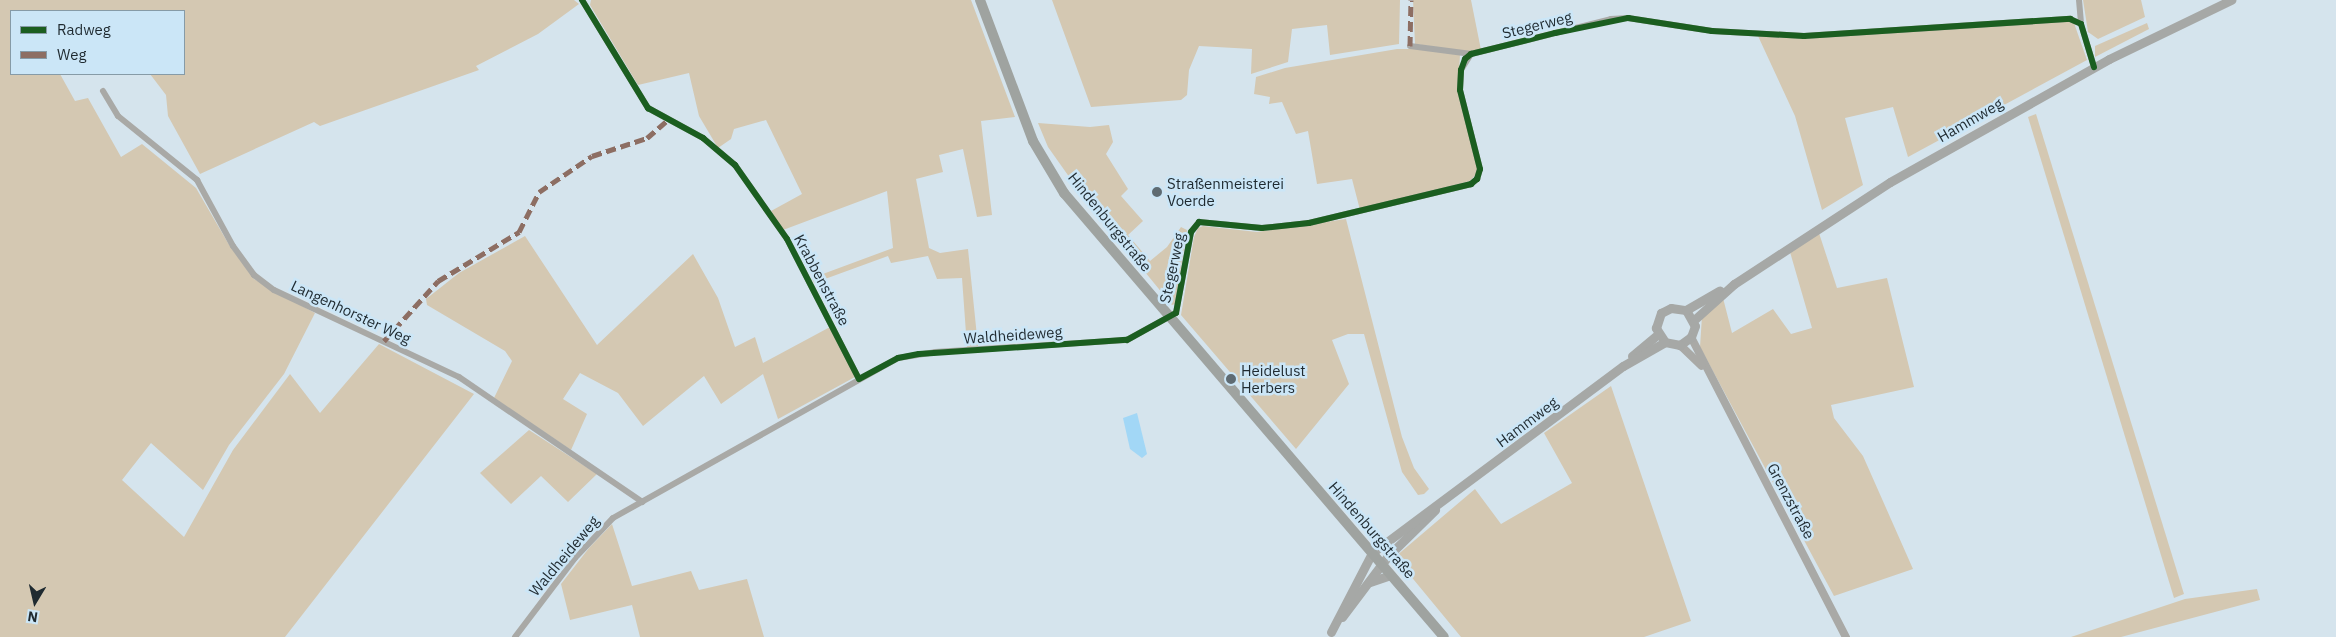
<!DOCTYPE html>
<html>
<head>
<meta charset="utf-8">
<style>
  body { margin:0 }
  #map { position:relative; width:2336px; height:637px; overflow:hidden; background:#d5e4ed; font-family:"IBM Plex Sans",sans-serif }
  div>[style] { position:absolute }
  [style*='--x'] { left:calc(var(--x)*1px); top:calc(var(--y)*1px); width:calc(var(--w)*1px); rotate:calc(var(--a)*1deg) }
  .green>* { inset:0; background:#d4c8b2 }
  .water>* { inset:0; background:#a2d7f6 }
  .minor>* { height:6px; margin:-3px; padding:0 3px; transform-origin:3px; border-radius:3px; background:#a9a9a6 }
  .tertiary>* { height:8px; margin:-4px; padding:0 4px; transform-origin:4px; border-radius:4px; background:#a9a9a6 }
  .secondary>* { height:9px; margin:-4.5px; padding:0 4.5px; transform-origin:4.5px; border-radius:4.5px; background:#a6a8a6 }
  .primary>* { height:10px; margin:-5px; padding:0 5px; transform-origin:5px; border-radius:5px; background:#9fa3a0 }
  .quiet>* { height:5px; margin-top:-2.5px; transform-origin:0; background:repeating-linear-gradient(90deg,#8d6e63 0 10px,transparent 0 15px) }
  .cycleway>* { height:6px; margin:-3px; padding:0 3px; transform-origin:3px; border-radius:3px; background:#1b5e20 }
  .dots>* { width:14px; height:14px; translate:-50% -50%; box-sizing:border-box; border:2px solid #cbe6f7; border-radius:50% }
  span { translate:-50% -50%; white-space:nowrap; text-align:center; line-height:1.15; -webkit-text-stroke:5px #cbe6f7; paint-order:stroke }
  .street-label { font-size:15px; color:#1f2a30 }
  .poi-label { font-size:15px; color:#1f2a30 }
  .left { translate:0 -50%; text-align:left }
  .legend { position:absolute; left:10px; top:10px; width:175px; height:65px; box-sizing:border-box; background:#cbe6f7; border:1px solid #869ba7; margin:0; padding:6px 9px; list-style:none; font-size:15px; color:#1f2a30 }
  .legend li { display:flex; align-items:center; gap:10px; height:25px }
  .legend b { width:25px; border:1px solid #869ba7 }
  .north { position:absolute; left:10px; top:577px; width:50px; height:50px; -webkit-text-stroke:4px #cbe6f7; paint-order:stroke; rotate:189deg; font-size:14px; font-weight:700; line-height:20px; text-align:center; color:#1f2a30 }
  .north::after { content:''; display:block; margin:auto; width:18px; height:22px; background:#1f2a30; clip-path:polygon(50% 0,100% 100%,50% 72%,0 100%) }
</style>
</head>
<body>
<div id="map">
  <div class="green">
    <i style="clip-path:polygon(0 0,574px 0,579px 4px,538px 34px,476px 66px,479px 70px,320px 126px,314px 122px,200px 174px,168px 116px,166px 95px,150px 74px,184px 74px,184px 11px,11px 11px,11px 74px,60px 74px,75px 101px,88px 98px,121px 157px,142px 144px,196px 188px,228px 243px,254px 279px,315px 313px,284px 374px,229px 445px,203px 490px,151px 443px,122px 480px,184px 537px,233px 450px,290px 374px,320px 413px,379px 344px,474px 394px,285px 637px,0 637px)"></i>
    <i style="clip-path:polygon(591px 0,971px 0,1015px 117px,981px 121px,992px 215px,977px 217px,963px 149px,939px 155px,943px 172px,916px 179px,929px 248px,940px 253px,968px 249px,978px 346px,967px 347px,962px 278px,937px 279px,928px 256px,891px 263px,888px 256px,814px 283px,812px 278px,893px 248px,887px 191px,783px 230px,771px 211px,802px 194px,766px 120px,734px 129px,731px 139px,718px 148px,699px 116px,689px 73px,638px 85px,590px 5px)"></i>
    <i style="clip-path:polygon(1052px 0,1400px 0,1399px 44px,1330px 55px,1327px 25px,1292px 29px,1288px 62px,1251px 74px,1252px 49px,1199px 46px,1189px 70px,1187px 95px,1181px 100px,1091px 107px)"></i>
    <i style="clip-path:polygon(1413px 0,1471px 0,1481px 50px,1470px 52px,1415px 44px)"></i>
    <i style="clip-path:polygon(2083px 0,2141px 0,2145px 17px,2098px 39px,2088px 32px)"></i>
    <i style="clip-path:polygon(2063px 20px,2074px 23px,2087px 60px,1908px 157px,1893px 107px,1845px 118px,1863px 185px,1822px 210px,1795px 116px,1758px 36px)"></i>
    <i style="clip-path:polygon(2147px 23px,2149px 29px,2095px 57px,2095px 46px)"></i>
    <i style="clip-path:polygon(1397px 49px,1426px 49px,1460px 55px,1458px 89px,1478px 172px,1470px 181px,1360px 210px,1352px 179px,1317px 184px,1308px 131px,1296px 134px,1282px 102px,1269px 104px,1270px 97px,1254px 94px,1256px 77px,1285px 68px)"></i>
    <i style="clip-path:polygon(2036px 114px,2184px 594px,2174px 598px,2028px 117px)"></i>
    <i style="clip-path:polygon(1038px 123px,1090px 127px,1109px 125px,1113px 142px,1106px 154px,1128px 189px,1121px 196px,1143px 221px,1128px 235px,1150px 261px,1167px 247px,1181px 227px,1187px 230px,1175px 304px,1172px 305px,1082px 195px,1048px 147px)"></i>
    <i style="clip-path:polygon(1346px 219px,1402px 437px,1414px 468px,1429px 489px,1424px 494px,1418px 495px,1402px 472px,1364px 334px,1348px 334px,1332px 340px,1349px 384px,1296px 449px,1181px 315px,1194px 237px,1198px 228px,1203px 226px,1257px 232px)"></i>
    <i style="clip-path:polygon(1819px 233px,1837px 288px,1887px 278px,1914px 387px,1831px 405px,1834px 418px,1863px 456px,1913px 569px,1834px 596px,1700px 347px,1702px 316px,1723px 298px,1732px 333px,1773px 309px,1791px 334px,1812px 328px,1790px 252px)"></i>
    <i style="clip-path:polygon(525px 236px,597px 345px,693px 254px,718px 298px,735px 347px,755px 337px,763px 363px,830px 327px,855px 377px,778px 419px,763px 374px,721px 404px,704px 376px,643px 426px,618px 393px,580px 373px,563px 399px,587px 414px,571px 450px,494px 398px,512px 361px,505px 351px,427px 305px,426px 299px,459px 273px)"></i>
    <i style="clip-path:polygon(1611px 386px,1691px 621px,1644px 637px,1461px 637px,1395px 557px,1475px 489px,1501px 524px,1572px 483px,1544px 433px)"></i>
    <i style="clip-path:polygon(529px 430px,597px 474px,568px 502px,541px 476px,511px 504px,480px 473px)"></i>
    <i style="clip-path:polygon(612px 524px,632px 586px,691px 571px,699px 590px,747px 579px,764px 637px,640px 637px,632px 605px,570px 620px,561px 584px,589px 548px)"></i>
    <i style="clip-path:polygon(2257px 589px,2260px 600px,2121px 637px,2071px 637px,2185px 599px)"></i>
  </div>
  <div class="water">
    <i style="clip-path:polygon(1137px 413px,1147px 454px,1142px 458px,1130px 449px,1123px 418px)"></i>
  </div>
  <div class="minor">
    <i style="--x:582;--y:0;--w:127;--a:58.6"></i>
    <i style="--x:648;--y:108;--w:63;--a:28.6"></i>
    <i style="--x:703;--y:138;--w:42;--a:40.2"></i>
    <i style="--x:735;--y:165;--w:90;--a:54.9"></i>
    <i style="--x:787;--y:239;--w:157;--a:62.8"></i>
    <i style="--x:2079;--y:0;--w:24;--a:85"></i>
    <i style="--x:1410;--y:46;--w:62;--a:7.5"></i>
    <i style="--x:103;--y:91;--w:29;--a:59"></i>
    <i style="--x:118;--y:116;--w:102;--a:39"></i>
    <i style="--x:197;--y:180;--w:75;--a:61.4"></i>
    <i style="--x:233;--y:246;--w:36;--a:54"></i>
    <i style="--x:254;--y:275;--w:25;--a:37"></i>
    <i style="--x:274;--y:290;--w:204;--a:25.2"></i>
    <i style="--x:459;--y:377;--w:222;--a:34.3"></i>
    <i style="--x:515;--y:637;--w:99;--a:-52.8"></i>
    <i style="--x:575;--y:558;--w:55;--a:-46.5"></i>
    <i style="--x:613;--y:518;--w:327;--a:-29.3"></i>
    <i style="--x:898;--y:358;--w:37;--a:-9"></i>
    <i style="--x:935;--y:352;--w:192;--a:-3.6"></i>
    <i style="--x:1127;--y:340;--w:56;--a:-28.9"></i>
    <i style="--x:1176;--y:313;--w:82;--a:-79.5"></i>
    <i style="--x:1191;--y:232;--w:13;--a:-51"></i>
    <i style="--x:1199;--y:222;--w:63;--a:5.4"></i>
    <i style="--x:1262;--y:228;--w:47;--a:-6.1"></i>
    <i style="--x:1309;--y:223;--w:167;--a:-13.5"></i>
    <i style="--x:1471;--y:184;--w:8;--a:-40"></i>
    <i style="--x:1477;--y:179;--w:10;--a:-73"></i>
    <i style="--x:1480;--y:169;--w:81;--a:-104.2"></i>
    <i style="--x:1460;--y:90;--w:20;--a:-87"></i>
    <i style="--x:1461;--y:70;--w:19;--a:-58"></i>
    <i style="--x:1471;--y:54;--w:144;--a:-14"></i>
    <i style="--x:1611;--y:19;--w:17;--a:-3"></i>
    <i style="--x:1628;--y:18;--w:85;--a:8.8"></i>
    <i style="--x:1712;--y:31;--w:92;--a:3.1"></i>
    <i style="--x:1804;--y:36;--w:267;--a:-3.7"></i>
    <i style="--x:2070;--y:19;--w:12;--a:24"></i>
    <i style="--x:2081;--y:24;--w:45;--a:73.2"></i>
  </div>
  <div class="tertiary">
    <i style="--x:1691;--y:337;--w:338;--a:62.7"></i>
    <i style="--x:1680;--y:345;--w:30;--a:44"></i>
  </div>
  <div class="secondary">
    <i style="--x:1686;--y:310;--w:18;--a:61"></i>
    <i style="--x:1695;--y:326;--w:12;--a:110"></i>
    <i style="--x:1691;--y:337;--w:14;--a:144"></i>
    <i style="--x:1680;--y:345;--w:15;--a:-169"></i>
    <i style="--x:1665;--y:342;--w:17;--a:-123"></i>
    <i style="--x:1656;--y:328;--w:16;--a:-72"></i>
    <i style="--x:1661;--y:313;--w:11;--a:-27"></i>
    <i style="--x:1671;--y:308;--w:15;--a:8"></i>
    <i style="--x:1686;--y:310;--w:39;--a:-30"></i>
    <i style="--x:1694;--y:320;--w:54;--a:-42"></i>
    <i style="--x:1734;--y:284;--w:186;--a:-33.2"></i>
    <i style="--x:1890;--y:182;--w:251;--a:-29.3"></i>
    <i style="--x:2109;--y:59;--w:136;--a:-25.8"></i>
    <i style="--x:1632;--y:356;--w:34;--a:-40"></i>
    <i style="--x:1370;--y:582;--w:21;--a:-19"></i>
    <i style="--x:1342;--y:617;--w:76;--a:-53"></i>
    <i style="--x:1388;--y:556;--w:66;--a:-44.4"></i>
    <i style="--x:1331;--y:632;--w:89;--a:-62.6"></i>
    <i style="--x:1372;--y:553;--w:313;--a:-36.7"></i>
    <i style="--x:1623;--y:366;--w:48;--a:-29.7"></i>
  </div>
  <div class="primary">
    <i style="--x:980;--y:0;--w:151;--a:69.4"></i>
    <i style="--x:1033;--y:141;--w:61;--a:59.2"></i>
    <i style="--x:1064;--y:193;--w:584;--a:49.44"></i>
  </div>
  <div class="quiet">
    <i style="--x:1410;--y:46;--w:46;--a:-88.8"></i>
    <i style="--x:384;--y:341;--w:81;--a:-48"></i>
    <i style="--x:438;--y:281;--w:95;--a:-31.2"></i>
    <i style="--x:519;--y:232;--w:45;--a:-63.4"></i>
    <i style="--x:539;--y:192;--w:64;--a:-34.2"></i>
    <i style="--x:592;--y:156;--w:58;--a:-18.1"></i>
    <i style="--x:647;--y:138;--w:28;--a:-41"></i>
  </div>
  <div class="cycleway">
    <i style="--x:582;--y:0;--w:127;--a:58.6"></i>
    <i style="--x:648;--y:108;--w:63;--a:28.6"></i>
    <i style="--x:703;--y:138;--w:42;--a:40.2"></i>
    <i style="--x:735;--y:165;--w:90;--a:54.9"></i>
    <i style="--x:787;--y:239;--w:157;--a:62.8"></i>
    <i style="--x:859;--y:379;--w:44;--a:-28.3"></i>
    <i style="--x:898;--y:358;--w:21;--a:-11"></i>
    <i style="--x:919;--y:354;--w:208;--a:-3.9"></i>
    <i style="--x:1127;--y:340;--w:56;--a:-28.9"></i>
    <i style="--x:1176;--y:313;--w:82;--a:-79.5"></i>
    <i style="--x:1191;--y:232;--w:13;--a:-51"></i>
    <i style="--x:1199;--y:222;--w:63;--a:5.4"></i>
    <i style="--x:1262;--y:228;--w:47;--a:-6.1"></i>
    <i style="--x:1309;--y:223;--w:167;--a:-13.5"></i>
    <i style="--x:1471;--y:184;--w:8;--a:-40"></i>
    <i style="--x:1477;--y:179;--w:10;--a:-73"></i>
    <i style="--x:1480;--y:169;--w:81;--a:-104.2"></i>
    <i style="--x:1460;--y:90;--w:20;--a:-87"></i>
    <i style="--x:1461;--y:70;--w:12;--a:-70"></i>
    <i style="--x:1465;--y:59;--w:8;--a:-40"></i>
    <i style="--x:1471;--y:54;--w:87;--a:-14"></i>
    <i style="--x:1555;--y:33;--w:75;--a:-11.6"></i>
    <i style="--x:1628;--y:18;--w:85;--a:8.8"></i>
    <i style="--x:1712;--y:31;--w:92;--a:3.1"></i>
    <i style="--x:1804;--y:36;--w:267;--a:-3.7"></i>
    <i style="--x:2070;--y:19;--w:12;--a:24"></i>
    <i style="--x:2081;--y:24;--w:45;--a:73.2"></i>
  </div>
  <div class="dots">
    <i style="left:1157px;top:192px;background:#5f6b72"></i>
    <i style="left:1231px;top:379px;background:#5f6b72"></i>
  </div>
  <div class="street-label">
    <span style="left:1537px;top:25px;rotate:-14deg">Stegerweg</span>
    <span style="left:1970px;top:120px;rotate:-30deg">Hammweg</span>
    <span style="left:1110px;top:222px;rotate:51deg">Hindenburgstraße</span>
    <span style="left:1172px;top:268px;rotate:-78deg">Stegerweg</span>
    <span style="left:822px;top:280px;rotate:62deg">Krabbenstraße</span>
    <span style="left:351px;top:312px;rotate:25deg">Langenhorster Weg</span>
    <span style="left:1013px;top:335px;rotate:-4deg">Waldheideweg</span>
    <span style="left:1527px;top:422px;rotate:-37deg">Hammweg</span>
    <span style="left:1791px;top:501px;rotate:62deg">Grenzstraße</span>
    <span style="left:1372px;top:530px;rotate:49deg">Hindenburgstraße</span>
    <span style="left:564px;top:556px;rotate:-50deg">Waldheideweg</span>
  </div>
  <div class="poi-label">
    <span class="left" style="left:1167px;top:192px">Straßenmeisterei<br>Voerde</span>
    <span class="left" style="left:1241px;top:379px">Heidelust<br>Herbers</span>
  </div>
  <ul class="legend">
  <li><b style="height:6px;background:#1b5e20"></b>Radweg</li>
  <li><b style="height:6px;background:#8d6e63"></b>Weg</li>
  </ul>
  <div class="north">N</div>
</div>
</body>
</html>
